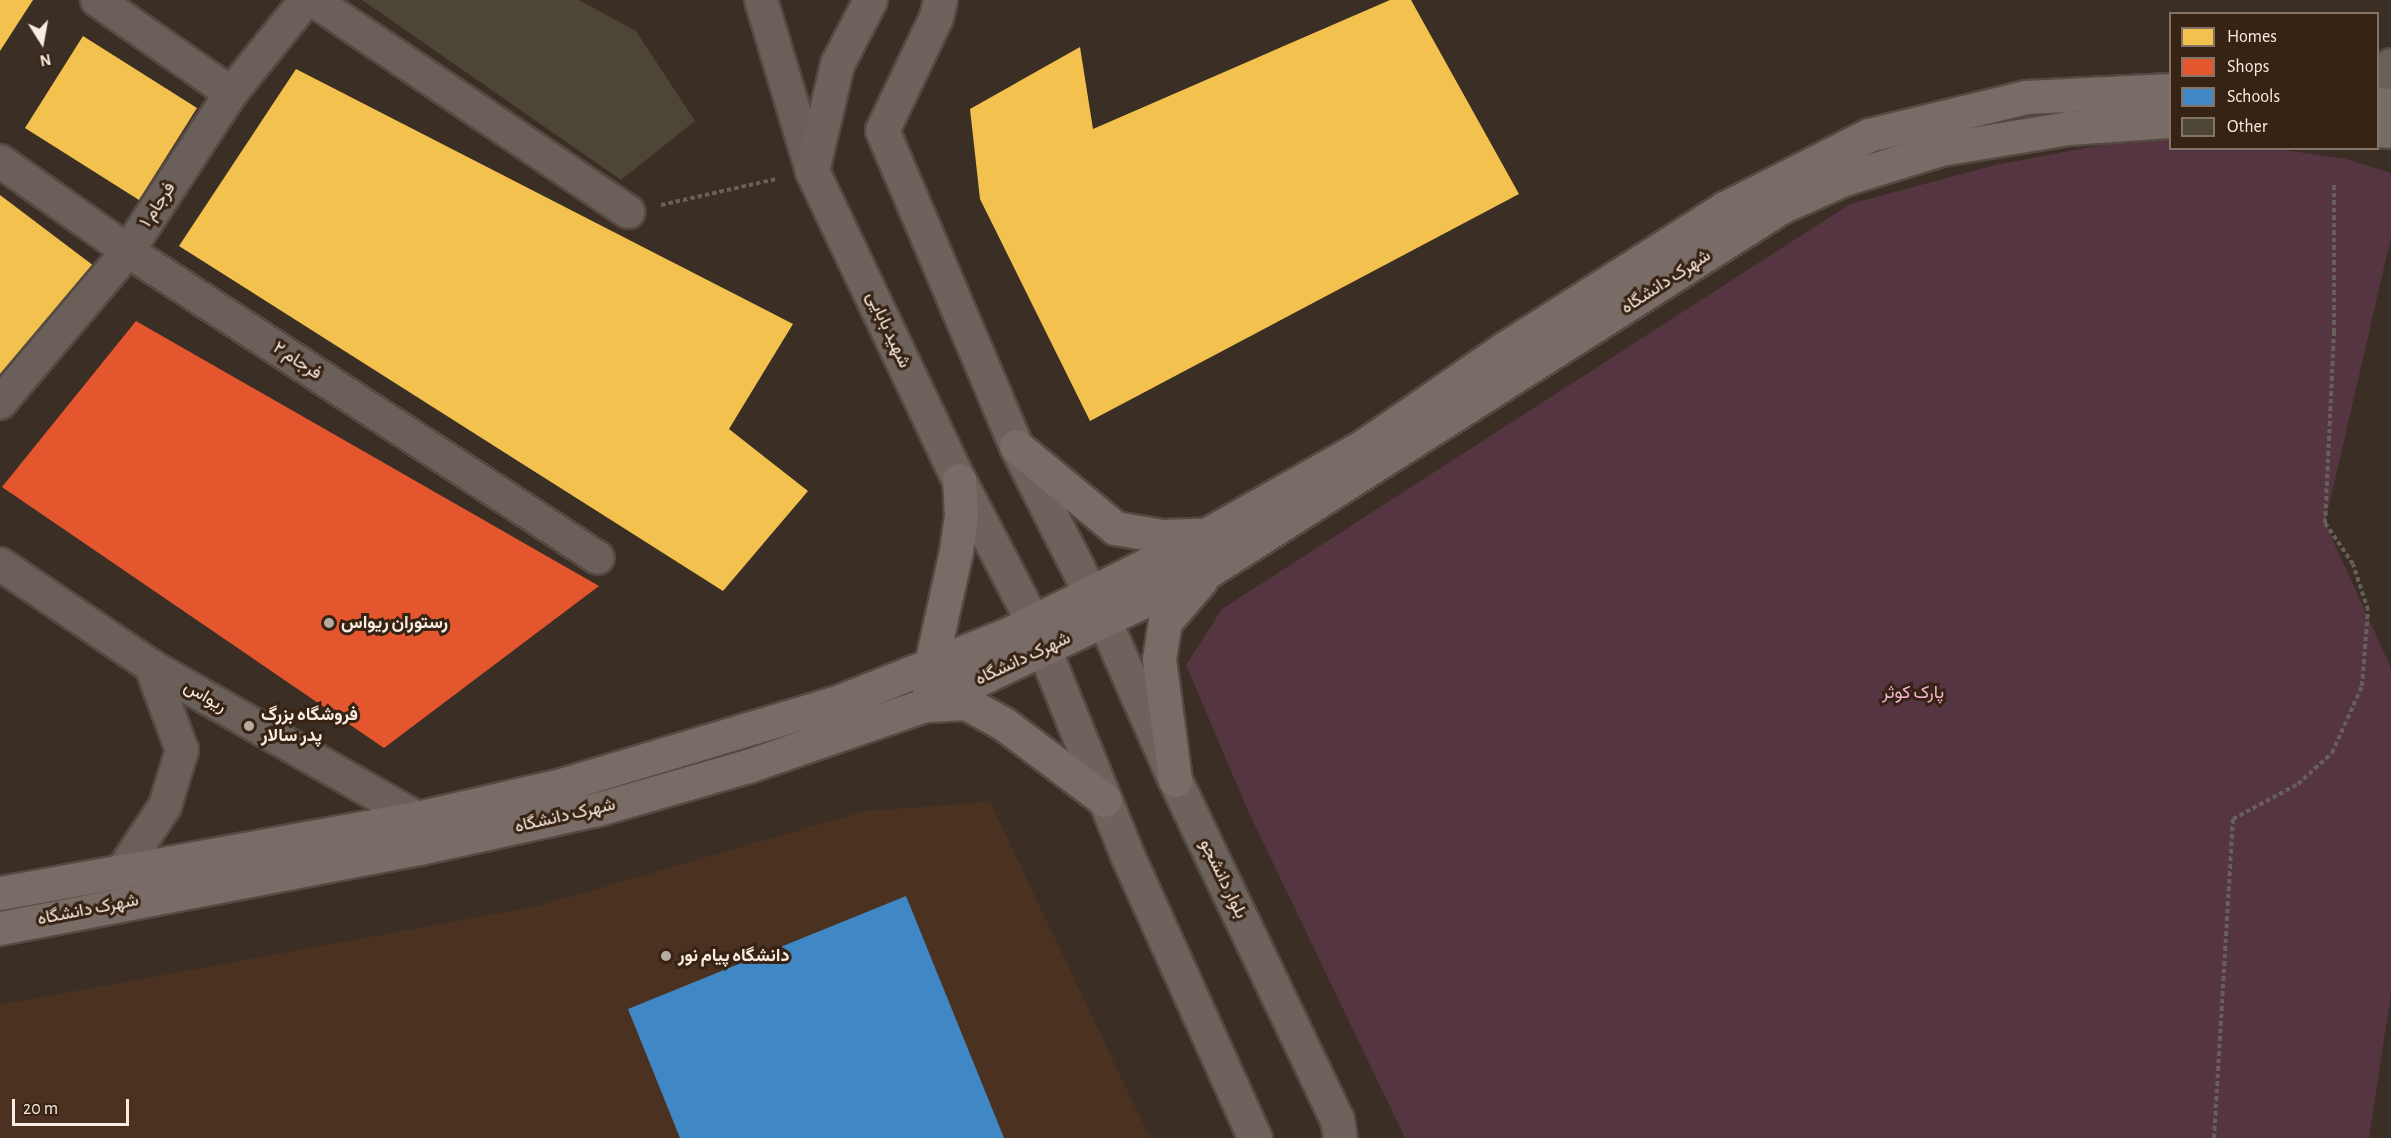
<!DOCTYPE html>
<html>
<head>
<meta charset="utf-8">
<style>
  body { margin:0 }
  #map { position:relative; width:2391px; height:1138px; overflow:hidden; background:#3a2e25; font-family:"Alegreya Sans",Vazirmatn,sans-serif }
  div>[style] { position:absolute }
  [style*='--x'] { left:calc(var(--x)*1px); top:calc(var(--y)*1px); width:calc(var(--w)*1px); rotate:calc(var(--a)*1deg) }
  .built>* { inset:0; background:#4b3220 }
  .green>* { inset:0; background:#553542 }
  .homes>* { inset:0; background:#f2c14e }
  .shops>* { inset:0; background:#e4572e }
  .schools>* { inset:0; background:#3f88c5 }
  .building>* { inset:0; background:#4d4535 }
  .path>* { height:4px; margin-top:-2px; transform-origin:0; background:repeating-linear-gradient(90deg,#675f59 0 4.5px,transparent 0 7.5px) }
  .roads { filter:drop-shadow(2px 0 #544a42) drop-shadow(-2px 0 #544a42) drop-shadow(0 2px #544a42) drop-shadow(0 -2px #544a42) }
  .minor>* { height:32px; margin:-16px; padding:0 16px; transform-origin:16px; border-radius:16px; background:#6a6059 }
  .secondary>* { height:33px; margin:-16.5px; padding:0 16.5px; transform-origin:16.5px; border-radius:16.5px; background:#6e635c }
  .primary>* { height:33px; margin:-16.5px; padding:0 16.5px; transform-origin:16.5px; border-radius:16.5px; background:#796c66 }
  .dots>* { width:16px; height:16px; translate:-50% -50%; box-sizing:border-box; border:3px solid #372313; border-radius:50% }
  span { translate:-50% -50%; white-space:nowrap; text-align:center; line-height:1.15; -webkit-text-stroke:6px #372313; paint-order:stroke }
  .street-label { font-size:18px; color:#fbece2 }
  .poi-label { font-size:18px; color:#fbece2; font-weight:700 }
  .left { translate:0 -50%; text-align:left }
  .park-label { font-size:18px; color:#f6b5d4 }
  .legend { position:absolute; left:2169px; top:12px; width:210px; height:138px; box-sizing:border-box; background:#372313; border:2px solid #857366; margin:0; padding:8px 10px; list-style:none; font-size:18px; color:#fbece2 }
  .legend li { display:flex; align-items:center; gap:12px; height:30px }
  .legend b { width:30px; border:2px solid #857366 }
  .north { position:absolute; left:12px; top:12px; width:60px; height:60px; -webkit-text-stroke:4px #372313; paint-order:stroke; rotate:169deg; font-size:16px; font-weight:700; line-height:24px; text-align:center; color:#fbece2 }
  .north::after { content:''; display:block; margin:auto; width:21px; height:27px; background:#fbece2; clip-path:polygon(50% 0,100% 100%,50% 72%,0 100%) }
  .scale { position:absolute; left:12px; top:1099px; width:117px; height:27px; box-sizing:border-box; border:3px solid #fbece2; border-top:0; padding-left:8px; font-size:18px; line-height:21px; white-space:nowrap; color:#fbece2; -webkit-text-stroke:4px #372313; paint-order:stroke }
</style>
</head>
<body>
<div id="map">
  <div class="built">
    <i style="clip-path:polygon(990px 802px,1150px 1138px,0 1138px,0 1005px,538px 906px,865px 811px)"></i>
  </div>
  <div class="green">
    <i style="clip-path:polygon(2170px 132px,2170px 148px,2277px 149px,2346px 159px,2391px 173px,2391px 237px,2325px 523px,2391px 668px,2391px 994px,2369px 1138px,1405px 1138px,1249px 813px,1186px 665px,1222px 609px,1850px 204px,1995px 165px)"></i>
  </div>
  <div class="homes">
    <i style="clip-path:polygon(0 0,33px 0,0 51px)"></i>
    <i style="clip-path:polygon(1390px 0,1411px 0,1519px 194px,1090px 421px,980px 199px,970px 109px,1080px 47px,1093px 129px)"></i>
    <i style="clip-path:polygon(83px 36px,197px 108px,139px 200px,25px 128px)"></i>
    <i style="clip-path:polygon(296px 69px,793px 324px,729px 429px,808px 491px,723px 591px,179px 246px)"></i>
    <i style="clip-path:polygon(0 195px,94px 266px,0 377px)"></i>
  </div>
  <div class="shops">
    <i style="clip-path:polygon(136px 321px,599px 586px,384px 748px,2px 487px)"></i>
  </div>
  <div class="schools">
    <i style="clip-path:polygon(906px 896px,1004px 1138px,680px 1138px,628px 1009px)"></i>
  </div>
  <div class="building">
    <i style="clip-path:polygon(362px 0,579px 0,636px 31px,695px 121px,621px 180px)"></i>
  </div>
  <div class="path">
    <i style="--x:661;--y:205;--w:118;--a:-12.7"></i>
    <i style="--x:2214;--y:1138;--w:320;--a:-86.6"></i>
    <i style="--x:2233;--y:819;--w:74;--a:-28.3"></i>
    <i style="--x:2298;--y:784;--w:46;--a:-42.4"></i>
    <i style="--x:2332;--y:753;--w:73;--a:-65.9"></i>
    <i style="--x:2362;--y:686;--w:76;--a:-85.5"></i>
    <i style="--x:2368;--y:610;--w:48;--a:-108.1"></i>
    <i style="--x:2353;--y:564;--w:50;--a:-124.3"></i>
    <i style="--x:2325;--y:523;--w:191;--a:-87.3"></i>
    <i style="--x:2334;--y:332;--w:149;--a:-90"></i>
  </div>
  <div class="roads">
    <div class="minor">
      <i style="--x:97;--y:0;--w:163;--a:34.8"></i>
      <i style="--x:313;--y:0;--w:380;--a:33.9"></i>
      <i style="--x:761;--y:0;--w:178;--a:73.4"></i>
      <i style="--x:2378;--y:104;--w:41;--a:-71.6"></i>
      <i style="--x:0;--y:161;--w:156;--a:35.1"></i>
      <i style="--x:128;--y:251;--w:561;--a:33.15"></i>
      <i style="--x:0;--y:403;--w:199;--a:-49.9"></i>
      <i style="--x:128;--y:251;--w:189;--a:-56.9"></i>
      <i style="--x:231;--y:93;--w:119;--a:-51.1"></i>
      <i style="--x:0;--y:564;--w:182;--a:34"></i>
      <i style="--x:151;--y:666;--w:306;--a:29.7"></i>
      <i style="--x:120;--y:874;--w:82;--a:-56.5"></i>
      <i style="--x:165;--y:806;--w:59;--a:-73.1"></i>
      <i style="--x:182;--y:750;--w:90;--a:-110.3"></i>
    </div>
    <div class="secondary">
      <i style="--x:870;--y:0;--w:72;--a:117.3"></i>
      <i style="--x:837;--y:64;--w:110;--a:103.2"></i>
      <i style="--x:812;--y:171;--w:342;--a:64.6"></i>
      <i style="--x:959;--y:480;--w:160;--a:62.5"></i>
      <i style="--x:1033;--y:622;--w:253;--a:68"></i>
      <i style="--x:1128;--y:857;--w:308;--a:65.7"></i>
      <i style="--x:940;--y:0;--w:17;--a:103"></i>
      <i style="--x:936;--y:17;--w:125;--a:115.5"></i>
      <i style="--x:882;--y:130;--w:343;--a:67"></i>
      <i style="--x:1016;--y:446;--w:195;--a:63.2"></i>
      <i style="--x:1104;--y:620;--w:175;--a:66.1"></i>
      <i style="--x:1175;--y:780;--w:376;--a:64.5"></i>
      <i style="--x:1337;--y:1119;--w:19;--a:81"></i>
    </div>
    <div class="primary">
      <i style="--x:2378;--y:104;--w:13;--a:4"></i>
      <i style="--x:2378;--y:130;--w:13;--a:4"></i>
      <i style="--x:1016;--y:446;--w:129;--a:39.6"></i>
      <i style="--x:1115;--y:528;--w:48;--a:9.7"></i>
      <i style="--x:1162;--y:536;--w:36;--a:-2"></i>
      <i style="--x:927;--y:682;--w:134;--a:-77.5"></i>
      <i style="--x:956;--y:551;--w:36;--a:-82"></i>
      <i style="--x:961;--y:515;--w:35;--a:-93"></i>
      <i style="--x:929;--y:705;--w:37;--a:-3"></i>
      <i style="--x:966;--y:703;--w:43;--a:28.9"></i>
      <i style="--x:1004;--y:724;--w:126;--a:37"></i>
      <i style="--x:1175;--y:780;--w:122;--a:-97.5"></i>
      <i style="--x:1159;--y:659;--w:37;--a:-81"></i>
      <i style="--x:1165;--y:622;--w:55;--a:-49.4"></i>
      <i style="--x:0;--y:893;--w:424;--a:-10.2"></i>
      <i style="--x:417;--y:818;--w:148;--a:-12.9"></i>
      <i style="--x:561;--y:785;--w:286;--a:-16.7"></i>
      <i style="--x:835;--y:703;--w:186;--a:-21.7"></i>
      <i style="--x:1008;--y:634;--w:221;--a:-26.6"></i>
      <i style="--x:1206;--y:535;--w:183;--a:-29.5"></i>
      <i style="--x:1365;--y:445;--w:170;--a:-34.7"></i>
      <i style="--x:1505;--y:348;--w:261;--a:-32.5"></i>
      <i style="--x:1725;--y:208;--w:161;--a:-26.9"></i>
      <i style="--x:1869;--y:135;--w:162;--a:-13.6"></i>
      <i style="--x:2026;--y:97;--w:144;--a:-2.8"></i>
      <i style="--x:0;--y:928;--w:427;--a:-10.8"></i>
      <i style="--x:419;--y:848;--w:183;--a:-12.3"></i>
      <i style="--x:598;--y:809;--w:156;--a:-16"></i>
      <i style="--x:748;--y:766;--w:184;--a:-19"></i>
      <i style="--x:922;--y:706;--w:318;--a:-25.3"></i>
      <i style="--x:1210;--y:570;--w:677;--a:-32.45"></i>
      <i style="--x:1781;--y:207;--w:69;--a:-24"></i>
      <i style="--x:1844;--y:179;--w:102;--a:-17.2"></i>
      <i style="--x:1941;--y:149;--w:129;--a:-9.4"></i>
      <i style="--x:2068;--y:128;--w:102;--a:-3.9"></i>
    </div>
  </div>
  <div class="dots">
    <i style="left:329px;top:623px;background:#b7aaa0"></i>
    <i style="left:249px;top:726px;background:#b7aaa0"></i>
    <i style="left:666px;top:956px;background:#b7aaa0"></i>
  </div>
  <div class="street-label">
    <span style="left:158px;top:205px;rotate:-57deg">فرجام ۱</span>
    <span style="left:1666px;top:282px;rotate:-33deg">شهرک دانشگاه</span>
    <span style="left:888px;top:330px;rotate:65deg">شهید بابایی</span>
    <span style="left:297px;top:361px;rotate:33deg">فرجام ۲</span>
    <span style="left:1023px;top:659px;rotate:-25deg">شهرک دانشگاه</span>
    <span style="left:205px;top:697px;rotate:30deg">ریواس</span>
    <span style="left:565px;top:816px;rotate:-13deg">شهرک دانشگاه</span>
    <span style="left:1223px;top:879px;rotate:64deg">بلوار دانشجو</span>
    <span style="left:88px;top:910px;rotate:-11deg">شهرک دانشگاه</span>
  </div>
  <div class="poi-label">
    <span class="left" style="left:341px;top:623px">رستوران ریواس</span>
    <span class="left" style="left:261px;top:726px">فروشگاه بزرگ<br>پدر سالار</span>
    <span class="left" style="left:678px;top:956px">دانشگاه پیام نور</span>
  </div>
  <div class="park-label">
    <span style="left:1913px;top:693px">پارک کوثر</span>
  </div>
  <ul class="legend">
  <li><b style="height:16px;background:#f2c14e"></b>Homes</li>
  <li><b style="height:16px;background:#e4572e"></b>Shops</li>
  <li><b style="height:16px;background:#3f88c5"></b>Schools</li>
  <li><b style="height:16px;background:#4d4535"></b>Other</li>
  </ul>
  <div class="north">N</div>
  <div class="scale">20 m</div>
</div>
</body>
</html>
